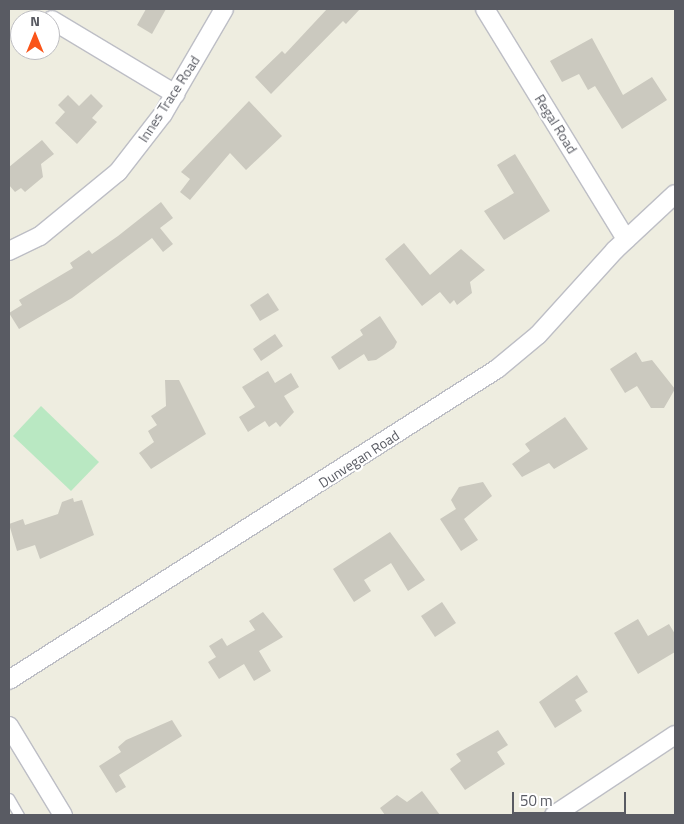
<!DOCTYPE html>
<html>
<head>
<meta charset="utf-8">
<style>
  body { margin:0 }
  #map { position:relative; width:684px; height:824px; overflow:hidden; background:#eeede0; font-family:"Titillium Web",sans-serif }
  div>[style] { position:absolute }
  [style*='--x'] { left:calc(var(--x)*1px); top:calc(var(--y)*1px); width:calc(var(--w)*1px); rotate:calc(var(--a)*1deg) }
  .green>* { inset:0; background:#b9e8c2 }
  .building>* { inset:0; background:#cbc9bf }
  .roads { filter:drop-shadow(1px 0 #bdbec5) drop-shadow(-1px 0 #bdbec5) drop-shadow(0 1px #bdbec5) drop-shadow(0 -1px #bdbec5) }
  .lane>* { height:9px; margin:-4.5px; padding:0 4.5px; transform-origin:4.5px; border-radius:4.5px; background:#fff }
  .street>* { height:18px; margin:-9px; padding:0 9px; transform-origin:9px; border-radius:9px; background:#fff }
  span { translate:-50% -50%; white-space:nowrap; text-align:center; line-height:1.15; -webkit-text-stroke:4.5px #fff; paint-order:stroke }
  .street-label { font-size:14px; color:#595b63 }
  .frame { position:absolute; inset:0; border:10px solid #595b63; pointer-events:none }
  .north { position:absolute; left:10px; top:10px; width:50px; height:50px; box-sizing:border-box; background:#fff; border:1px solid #bdbdc1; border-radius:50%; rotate:0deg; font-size:14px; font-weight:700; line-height:20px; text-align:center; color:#595b63 }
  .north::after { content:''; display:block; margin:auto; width:18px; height:22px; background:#fa551a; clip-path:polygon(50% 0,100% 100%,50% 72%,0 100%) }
  .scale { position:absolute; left:512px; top:792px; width:114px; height:22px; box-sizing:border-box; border:2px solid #595b63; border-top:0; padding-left:6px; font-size:15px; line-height:18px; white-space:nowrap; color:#595b63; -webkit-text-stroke:4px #fff; paint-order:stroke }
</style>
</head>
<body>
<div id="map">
  <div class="green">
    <i style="clip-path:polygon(41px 406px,99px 462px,71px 491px,13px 436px)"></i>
  </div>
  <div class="building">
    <i style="clip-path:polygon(146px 9px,166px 9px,152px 34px,137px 25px)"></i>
    <i style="clip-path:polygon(327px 9px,360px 9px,346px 24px,343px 21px,271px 94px,255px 77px,282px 51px,285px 54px)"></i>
    <i style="clip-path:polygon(592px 38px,623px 95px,652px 77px,667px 100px,622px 129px,595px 86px,588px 90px,579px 74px,562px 82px,550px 61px)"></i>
    <i style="clip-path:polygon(91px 94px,103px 106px,92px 118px,97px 122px,77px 144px,55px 123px,65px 112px,58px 105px,68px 95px,79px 106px)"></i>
    <i style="clip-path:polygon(249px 101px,282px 136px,246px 170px,230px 153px,190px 200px,180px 192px,190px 179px,181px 172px)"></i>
    <i style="clip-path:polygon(42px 140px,54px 154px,41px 164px,43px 177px,25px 192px,21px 188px,15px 192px,9px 185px,9px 167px)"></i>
    <i style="clip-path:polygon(515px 154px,550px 211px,504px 240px,484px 211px,514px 193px,497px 165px)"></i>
    <i style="clip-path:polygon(161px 202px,173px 218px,160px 228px,173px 244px,163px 252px,152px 238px,72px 298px,19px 329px,9px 313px,22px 305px,19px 300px,73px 268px,70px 263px,89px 250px,92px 254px,118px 236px)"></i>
    <i style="clip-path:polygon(404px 243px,430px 275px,461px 249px,485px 270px,470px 282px,472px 293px,457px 305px,454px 300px,450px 304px,440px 292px,422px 306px,385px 259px)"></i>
    <i style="clip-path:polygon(268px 293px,279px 310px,260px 321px,250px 305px)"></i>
    <i style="clip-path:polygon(380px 316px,397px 342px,394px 348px,376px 360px,368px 361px,364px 354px,339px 370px,331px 357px,363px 335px,360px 330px)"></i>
    <i style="clip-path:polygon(275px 334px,283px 346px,261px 361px,253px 349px)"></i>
    <i style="clip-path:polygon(636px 352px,642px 362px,652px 360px,675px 389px,664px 408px,651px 408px,637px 386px,625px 393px,610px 369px)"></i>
    <i style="clip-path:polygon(268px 371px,275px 383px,291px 373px,299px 387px,284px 396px,294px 412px,280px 427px,276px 422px,269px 427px,265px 421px,248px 432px,239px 417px,255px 407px,242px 387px)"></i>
    <i style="clip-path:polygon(165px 380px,179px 380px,206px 434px,151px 469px,139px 453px,154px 442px,148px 431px,157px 425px,151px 416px,166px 406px)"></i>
    <i style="clip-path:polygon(565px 417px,588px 449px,554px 469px,549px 463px,522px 477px,512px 464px,530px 451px,525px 444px)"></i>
    <i style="clip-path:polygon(483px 482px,492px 496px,464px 519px,478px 540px,461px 551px,440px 519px,456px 509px,451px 500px,459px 487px)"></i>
    <i style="clip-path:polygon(73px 498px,74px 502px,82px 500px,94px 535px,40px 559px,35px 545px,17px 551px,9px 524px,23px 519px,25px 525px,58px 514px,62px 502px)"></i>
    <i style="clip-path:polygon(390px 532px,425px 580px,408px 591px,391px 563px,364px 580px,371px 591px,354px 602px,333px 569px)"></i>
    <i style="clip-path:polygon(442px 602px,456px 623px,435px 637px,421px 616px)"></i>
    <i style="clip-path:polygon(263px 612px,283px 637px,259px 651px,271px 671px,254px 681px,244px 664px,219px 679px,208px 662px,216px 657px,209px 646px,222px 638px,227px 646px,255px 630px,249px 621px)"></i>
    <i style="clip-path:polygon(638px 619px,648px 636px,669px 624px,675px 634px,675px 652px,638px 674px,614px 633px)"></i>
    <i style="clip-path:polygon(577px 675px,588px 692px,575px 700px,582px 711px,555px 728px,539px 702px)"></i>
    <i style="clip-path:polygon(172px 720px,182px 736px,119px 775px,126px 787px,116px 793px,99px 766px,121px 752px,118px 747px,126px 740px)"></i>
    <i style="clip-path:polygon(498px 730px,508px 745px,497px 752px,505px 764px,465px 790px,450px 769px,461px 761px,456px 754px)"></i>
    <i style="clip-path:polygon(422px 791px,440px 815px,385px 815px,380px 808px,397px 795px,407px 802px)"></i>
  </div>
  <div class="roads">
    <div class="lane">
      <i style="--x:9;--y:798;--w:20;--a:60"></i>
    </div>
    <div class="street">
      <i style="--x:485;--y:9;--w:270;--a:58.5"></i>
      <i style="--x:52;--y:20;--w:144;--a:31"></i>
      <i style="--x:9;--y:251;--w:34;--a:-26"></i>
      <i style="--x:40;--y:236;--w:101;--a:-39.4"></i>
      <i style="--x:118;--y:172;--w:73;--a:-52.2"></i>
      <i style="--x:163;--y:114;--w:121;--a:-59.8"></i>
      <i style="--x:9;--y:680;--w:579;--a:-32.51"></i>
      <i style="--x:497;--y:369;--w:53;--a:-39.7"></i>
      <i style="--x:538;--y:335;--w:115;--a:-47.8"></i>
      <i style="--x:615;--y:250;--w:82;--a:-43"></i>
      <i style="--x:9;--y:726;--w:104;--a:58.8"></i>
      <i style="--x:554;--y:815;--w:145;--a:-33.5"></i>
    </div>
  </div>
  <div class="street-label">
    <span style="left:169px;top:99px;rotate:-57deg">Innes Trace Road</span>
    <span style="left:556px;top:124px;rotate:58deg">Regal Road</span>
    <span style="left:359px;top:459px;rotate:-33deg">Dunvegan Road</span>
  </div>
  <div class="frame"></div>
  <div class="north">N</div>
  <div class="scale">50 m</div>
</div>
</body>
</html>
